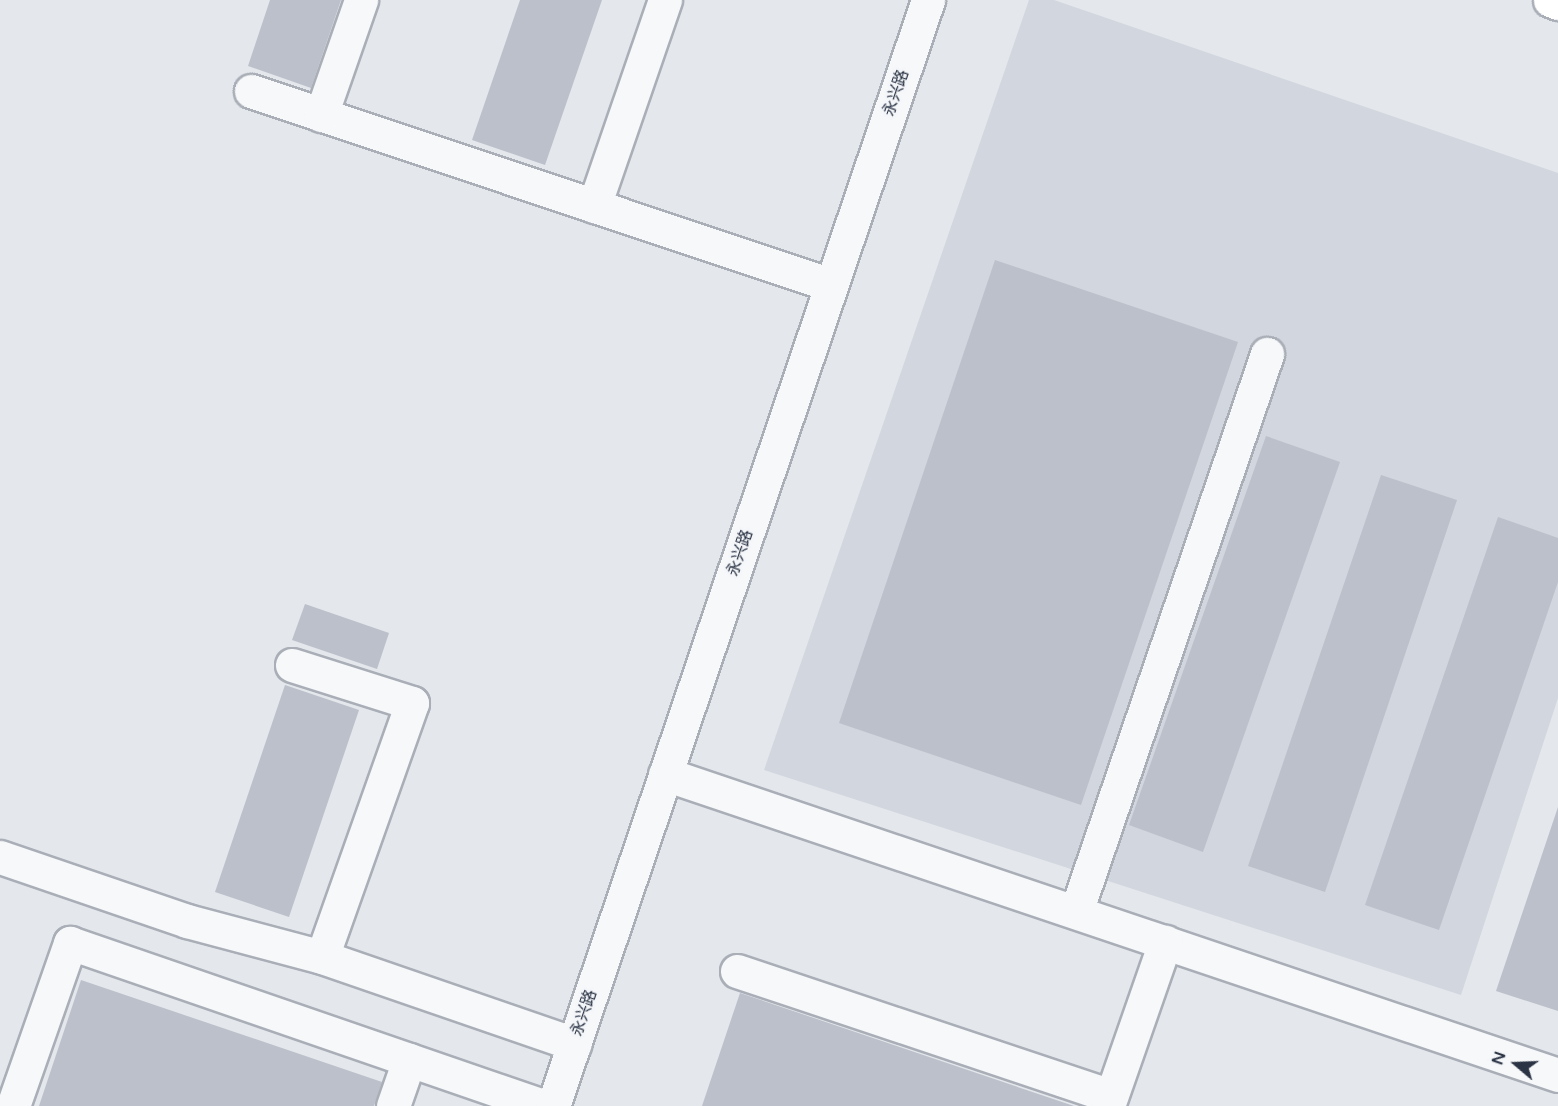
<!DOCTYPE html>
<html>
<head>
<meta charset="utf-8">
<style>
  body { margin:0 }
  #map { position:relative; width:1558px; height:1106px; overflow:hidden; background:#e4e7ec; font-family:"Varela Round","Noto Sans SC",sans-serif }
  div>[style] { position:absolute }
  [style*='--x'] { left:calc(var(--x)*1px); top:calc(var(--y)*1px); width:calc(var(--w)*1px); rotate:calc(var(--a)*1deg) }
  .built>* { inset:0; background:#d2d6de }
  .building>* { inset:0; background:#bbc0ca }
  .roads { filter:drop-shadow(2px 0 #a9aeb7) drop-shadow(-2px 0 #a9aeb7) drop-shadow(0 2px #a9aeb7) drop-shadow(0 -2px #a9aeb7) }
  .minor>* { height:33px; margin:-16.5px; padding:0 16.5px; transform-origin:16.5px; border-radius:16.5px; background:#f7f8fa }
  .major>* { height:33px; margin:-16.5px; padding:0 16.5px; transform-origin:16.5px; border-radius:16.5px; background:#fff }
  span { translate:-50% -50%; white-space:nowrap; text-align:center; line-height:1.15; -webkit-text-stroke:5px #f4f6f9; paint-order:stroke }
  .street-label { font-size:16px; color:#2b3445 }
  .north { position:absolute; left:1486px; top:1034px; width:60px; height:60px; -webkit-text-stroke:4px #f4f6f9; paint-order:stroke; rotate:289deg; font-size:16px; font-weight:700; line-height:24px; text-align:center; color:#2b3445 }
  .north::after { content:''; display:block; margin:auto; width:21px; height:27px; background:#2b3445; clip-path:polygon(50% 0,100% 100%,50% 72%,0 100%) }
</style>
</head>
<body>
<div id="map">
  <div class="built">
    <i style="clip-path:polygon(1029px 0,1054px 0,1558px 173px,1558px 698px,1461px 995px,764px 770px)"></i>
  </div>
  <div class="building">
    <i style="clip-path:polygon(270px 0,341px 0,311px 88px,248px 66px)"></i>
    <i style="clip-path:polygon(520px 0,602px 0,545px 165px,472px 140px)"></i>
    <i style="clip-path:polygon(995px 260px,1238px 342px,1081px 805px,839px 723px)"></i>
    <i style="clip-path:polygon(1266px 436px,1340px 462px,1203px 852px,1129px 825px)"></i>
    <i style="clip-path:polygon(1381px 475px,1457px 500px,1325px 892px,1248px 866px)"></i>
    <i style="clip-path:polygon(1498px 517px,1558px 538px,1558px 582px,1439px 930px,1365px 905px)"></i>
    <i style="clip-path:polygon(305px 604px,389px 633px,377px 669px,292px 640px)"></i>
    <i style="clip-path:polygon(285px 685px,359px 710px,289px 917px,215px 892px)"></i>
    <i style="clip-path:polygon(1558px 807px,1558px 1011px,1496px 991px)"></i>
    <i style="clip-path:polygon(81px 980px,382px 1082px,374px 1106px,39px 1106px)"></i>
    <i style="clip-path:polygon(740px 993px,1074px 1106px,702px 1106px)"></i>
  </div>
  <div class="roads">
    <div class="minor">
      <i style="--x:251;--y:91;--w:612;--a:18.49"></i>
      <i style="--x:321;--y:115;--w:122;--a:-70.8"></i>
      <i style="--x:594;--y:206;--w:218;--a:-71"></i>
      <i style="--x:292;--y:665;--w:126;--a:17.6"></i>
      <i style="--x:412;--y:703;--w:269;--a:109.5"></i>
      <i style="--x:665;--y:774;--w:942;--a:18.63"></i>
      <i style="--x:0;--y:857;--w:198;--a:18.9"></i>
      <i style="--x:187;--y:921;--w:140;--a:14.9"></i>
      <i style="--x:322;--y:957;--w:267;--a:19"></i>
      <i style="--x:1076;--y:912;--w:590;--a:-71.1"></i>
      <i style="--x:737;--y:971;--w:394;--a:18.5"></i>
      <i style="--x:13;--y:1106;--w:173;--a:-70.7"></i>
      <i style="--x:70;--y:943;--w:500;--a:19.01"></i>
      <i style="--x:393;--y:1106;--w:49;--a:-70.8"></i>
      <i style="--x:553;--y:1106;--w:1168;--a:-71.27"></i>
      <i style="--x:1108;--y:1106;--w:174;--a:-70.8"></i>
    </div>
    <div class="major">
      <i style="--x:1550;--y:0;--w:9;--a:21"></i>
    </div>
  </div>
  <div class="street-label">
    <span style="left:896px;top:93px;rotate:-71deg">永兴路</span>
    <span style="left:740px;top:553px;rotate:-71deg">永兴路</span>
    <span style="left:584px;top:1013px;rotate:-71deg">永兴路</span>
  </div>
  <div class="north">N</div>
</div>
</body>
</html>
